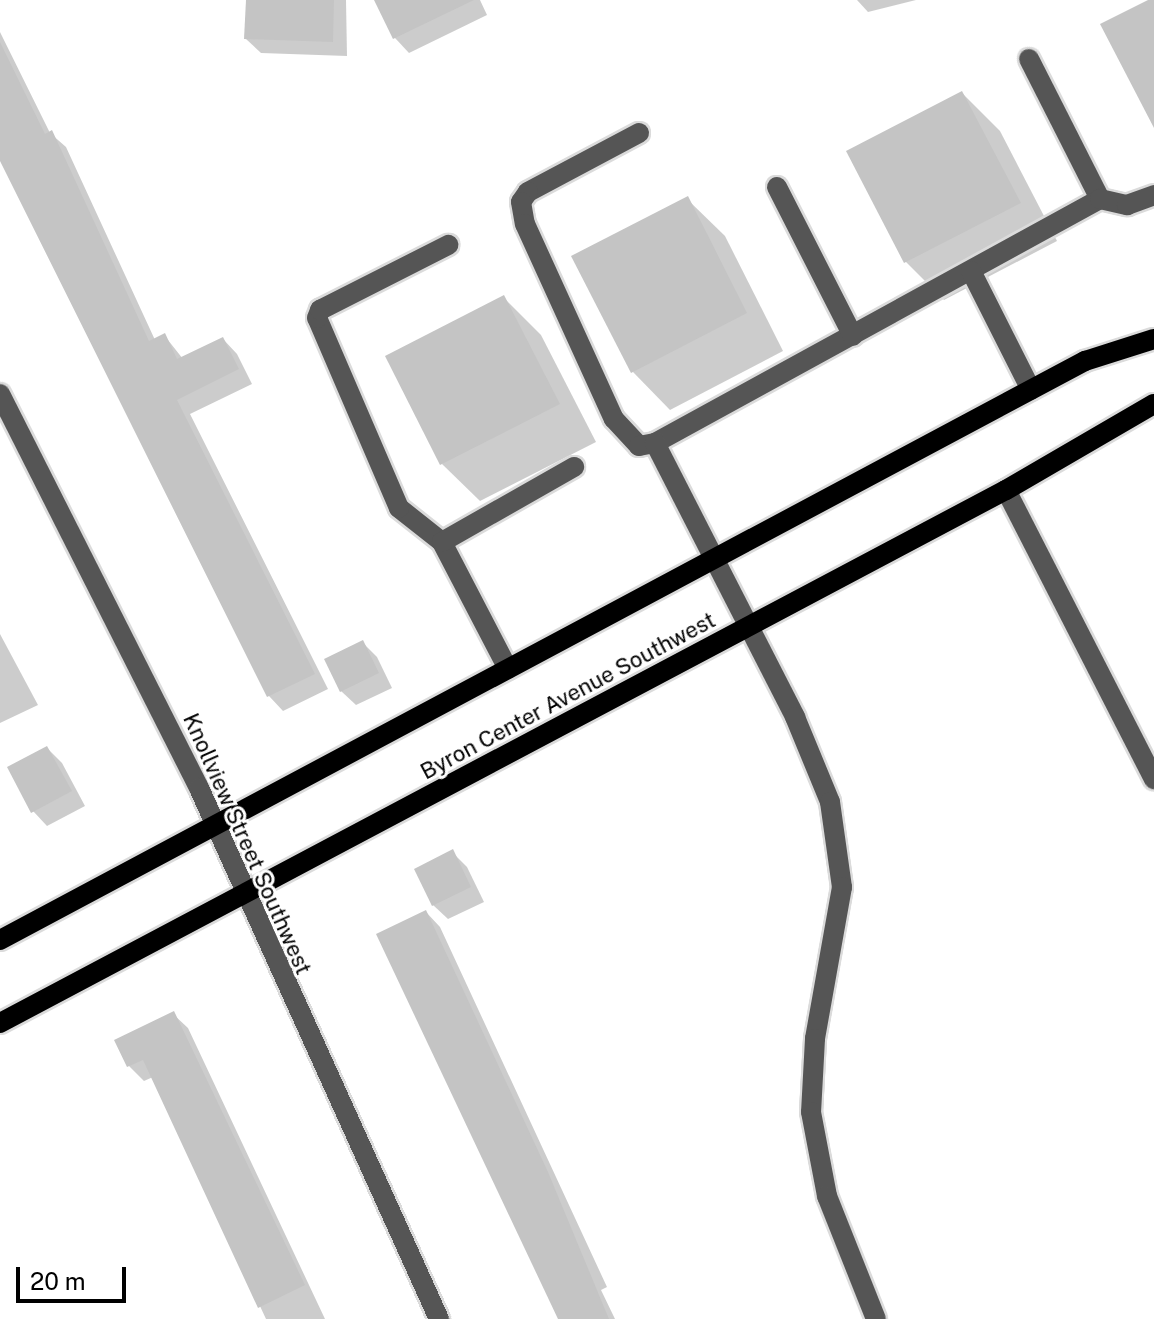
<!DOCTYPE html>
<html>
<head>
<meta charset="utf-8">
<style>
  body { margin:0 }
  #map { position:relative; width:1154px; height:1319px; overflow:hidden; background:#fff; font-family:"Public Sans",sans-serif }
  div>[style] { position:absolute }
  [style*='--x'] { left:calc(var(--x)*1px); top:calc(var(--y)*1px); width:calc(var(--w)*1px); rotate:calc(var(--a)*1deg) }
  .shadow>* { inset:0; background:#0003 }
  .building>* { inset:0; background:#c4c4c4 }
  .roads { filter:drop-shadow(2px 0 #dbdbdb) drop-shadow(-2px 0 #dbdbdb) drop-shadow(0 2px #dbdbdb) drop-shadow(0 -2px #dbdbdb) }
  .minor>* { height:20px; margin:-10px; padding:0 10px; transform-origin:10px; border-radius:10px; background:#555 }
  .major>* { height:20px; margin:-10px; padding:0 10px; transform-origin:10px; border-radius:10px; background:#000 }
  span { translate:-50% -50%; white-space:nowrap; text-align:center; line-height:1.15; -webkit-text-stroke:6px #fff; paint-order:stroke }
  .street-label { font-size:22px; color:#000 }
  .scale { position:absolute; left:16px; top:1267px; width:110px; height:36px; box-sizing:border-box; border:4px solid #000; border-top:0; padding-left:10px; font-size:24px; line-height:28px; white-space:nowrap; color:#000; -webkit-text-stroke:6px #fff; paint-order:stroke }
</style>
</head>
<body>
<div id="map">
  <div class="shadow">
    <i style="clip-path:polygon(248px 0,346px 0,347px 56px,261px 53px,246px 39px)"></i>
    <i style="clip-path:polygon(376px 0,480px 0,487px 15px,409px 53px,395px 38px)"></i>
    <i style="clip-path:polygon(857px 0,916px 0,868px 12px)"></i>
    <i style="clip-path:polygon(0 32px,50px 133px,66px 147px,155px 340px,164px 335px,183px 359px,223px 339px,237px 354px,252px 384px,190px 414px,328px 689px,283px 711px,269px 696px,0 154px)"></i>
    <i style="clip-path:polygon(962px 93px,1000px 131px,1057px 241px,944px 300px,906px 262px,848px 152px)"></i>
    <i style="clip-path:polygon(687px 199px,725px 236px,783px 351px,670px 410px,633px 372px)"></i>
    <i style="clip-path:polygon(504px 298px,541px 335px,596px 442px,480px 501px,442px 464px)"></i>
    <i style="clip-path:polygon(0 634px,38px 705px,0 723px)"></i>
    <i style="clip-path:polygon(362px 642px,377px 657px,392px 688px,356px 705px,341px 691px)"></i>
    <i style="clip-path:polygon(47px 748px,62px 763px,85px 806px,47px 826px,33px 811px)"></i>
    <i style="clip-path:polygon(452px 852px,467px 867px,484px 902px,448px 919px,433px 905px)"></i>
    <i style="clip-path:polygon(426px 912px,440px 927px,607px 1287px,601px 1290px,615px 1319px,561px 1319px)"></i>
    <i style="clip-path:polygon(173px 1014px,188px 1028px,325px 1319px,266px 1319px,153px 1077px,144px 1081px,129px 1066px,117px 1041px)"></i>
  </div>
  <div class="building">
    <i style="clip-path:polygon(246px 0,334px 0,333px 42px,244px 39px)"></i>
    <i style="clip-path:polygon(374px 0,474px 0,393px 39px)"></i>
    <i style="clip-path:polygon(1148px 0,1154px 0,1154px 128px,1100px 24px)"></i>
    <i style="clip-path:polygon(0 42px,45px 134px,52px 130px,149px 341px,165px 333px,177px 359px,223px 337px,239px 369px,177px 400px,315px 674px,267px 697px,0 161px)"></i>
    <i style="clip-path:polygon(962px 91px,1021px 203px,904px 263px,846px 151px)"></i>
    <i style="clip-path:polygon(688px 196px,747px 313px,631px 373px,571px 256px)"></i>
    <i style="clip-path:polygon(504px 295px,560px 404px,440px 465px,385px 356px)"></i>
    <i style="clip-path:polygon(363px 640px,379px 673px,340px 692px,324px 659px)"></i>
    <i style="clip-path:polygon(47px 746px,72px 791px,31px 813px,7px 767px)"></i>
    <i style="clip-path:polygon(453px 849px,471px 887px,432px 906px,414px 869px)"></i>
    <i style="clip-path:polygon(426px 910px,548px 1172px,609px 1319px,558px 1319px,376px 934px)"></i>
    <i style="clip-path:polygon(174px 1011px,305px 1285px,258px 1308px,143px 1060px,127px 1067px,114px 1040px)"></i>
  </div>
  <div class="roads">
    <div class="minor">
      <i style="--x:1029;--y:59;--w:157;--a:63.1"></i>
      <i style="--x:639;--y:133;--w:126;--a:152"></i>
      <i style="--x:528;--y:192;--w:12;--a:125"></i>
      <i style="--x:521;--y:202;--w:22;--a:80"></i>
      <i style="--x:525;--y:224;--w:214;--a:65.5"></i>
      <i style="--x:614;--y:419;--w:37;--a:47"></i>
      <i style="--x:639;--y:446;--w:16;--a:-11"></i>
      <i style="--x:655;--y:443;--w:508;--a:-28.74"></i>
      <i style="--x:1100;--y:199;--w:28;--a:13"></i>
      <i style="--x:1127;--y:205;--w:29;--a:-20"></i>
      <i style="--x:777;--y:187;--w:167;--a:63"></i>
      <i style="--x:971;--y:271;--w:133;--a:63.2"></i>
      <i style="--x:0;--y:394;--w:441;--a:63.2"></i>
      <i style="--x:199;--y:788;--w:583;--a:65.68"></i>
      <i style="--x:655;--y:443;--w:308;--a:62.9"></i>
      <i style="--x:795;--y:717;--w:92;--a:67.6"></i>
      <i style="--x:830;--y:802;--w:86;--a:82"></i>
      <i style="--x:842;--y:887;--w:154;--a:100.1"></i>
      <i style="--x:815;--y:1039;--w:73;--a:93.1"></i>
      <i style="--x:811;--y:1112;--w:86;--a:79.2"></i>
      <i style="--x:827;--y:1196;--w:132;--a:68.3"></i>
      <i style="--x:1006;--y:490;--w:325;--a:62.9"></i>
      <i style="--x:442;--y:542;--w:55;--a:-141.7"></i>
      <i style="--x:399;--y:508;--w:207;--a:-113.3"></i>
      <i style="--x:317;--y:318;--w:9;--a:-69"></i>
      <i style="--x:320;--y:310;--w:144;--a:-26.9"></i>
      <i style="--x:508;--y:669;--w:143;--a:-117.5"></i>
      <i style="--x:442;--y:542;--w:152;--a:-29.6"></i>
    </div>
    <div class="major">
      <i style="--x:0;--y:940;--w:1230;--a:-28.09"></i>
      <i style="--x:1085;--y:361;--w:72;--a:-17.7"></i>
      <i style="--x:0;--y:1023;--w:1138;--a:-27.92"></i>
      <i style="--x:1006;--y:490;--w:171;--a:-30.2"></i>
    </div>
  </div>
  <div class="street-label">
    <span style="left:568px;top:696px;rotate:-28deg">Byron Center Avenue Southwest</span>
    <span style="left:247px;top:844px;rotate:66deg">Knollview Street Southwest</span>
  </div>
  <div class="scale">20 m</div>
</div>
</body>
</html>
